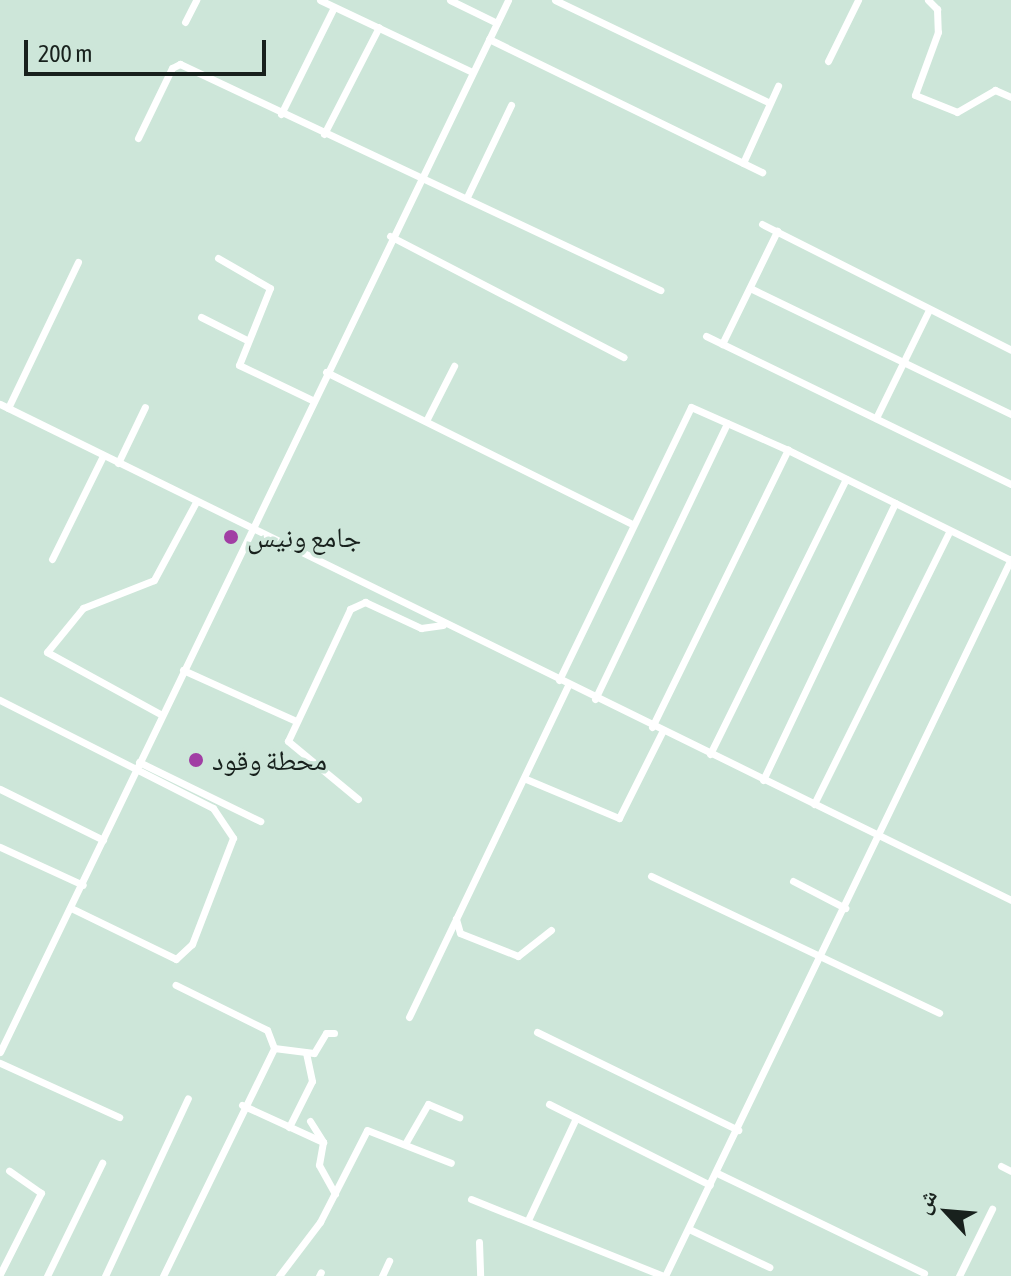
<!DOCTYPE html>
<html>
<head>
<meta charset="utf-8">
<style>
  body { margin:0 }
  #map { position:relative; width:1011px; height:1276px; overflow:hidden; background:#cde6d9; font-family:"Asap Condensed","Noto Naskh Arabic",sans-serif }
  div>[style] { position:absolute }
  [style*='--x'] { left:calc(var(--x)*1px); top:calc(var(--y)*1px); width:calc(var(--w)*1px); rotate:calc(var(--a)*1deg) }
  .street>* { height:7px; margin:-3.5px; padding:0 3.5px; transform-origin:3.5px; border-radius:3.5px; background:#fff }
  .dots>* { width:22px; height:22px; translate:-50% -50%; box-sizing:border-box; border:4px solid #cde6d9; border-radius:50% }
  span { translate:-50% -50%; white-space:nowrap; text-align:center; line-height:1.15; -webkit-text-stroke:7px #cde6d9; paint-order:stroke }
  .poi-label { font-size:28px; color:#18211d }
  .left { translate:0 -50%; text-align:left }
  .north { position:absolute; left:907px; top:1172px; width:80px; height:80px; -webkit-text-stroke:6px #cde6d9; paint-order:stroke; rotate:296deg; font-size:22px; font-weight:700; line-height:32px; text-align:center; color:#18211d }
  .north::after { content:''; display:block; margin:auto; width:28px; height:36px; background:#18211d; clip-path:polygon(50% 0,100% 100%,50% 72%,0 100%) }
  .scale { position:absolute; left:24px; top:40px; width:242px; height:36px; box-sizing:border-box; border:4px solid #18211d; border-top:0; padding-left:10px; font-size:24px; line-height:28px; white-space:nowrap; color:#18211d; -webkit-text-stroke:6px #cde6d9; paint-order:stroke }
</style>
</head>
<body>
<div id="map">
  <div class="street">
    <i style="--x:320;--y:0;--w:168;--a:25.3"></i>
    <i style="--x:450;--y:0;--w:52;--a:26.1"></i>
    <i style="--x:555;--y:0;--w:238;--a:25.6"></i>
    <i style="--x:928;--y:0;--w:13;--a:45"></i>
    <i style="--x:937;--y:9;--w:23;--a:88"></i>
    <i style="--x:938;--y:32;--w:67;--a:110.1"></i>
    <i style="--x:915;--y:95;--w:45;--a:22"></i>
    <i style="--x:957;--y:112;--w:44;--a:-30.1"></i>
    <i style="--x:995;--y:90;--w:17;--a:24"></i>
    <i style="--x:185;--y:22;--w:25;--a:-63"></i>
    <i style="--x:489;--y:39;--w:304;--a:26"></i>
    <i style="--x:828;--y:61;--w:68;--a:-63.8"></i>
    <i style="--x:281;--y:114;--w:119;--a:-63.6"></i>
    <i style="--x:324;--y:134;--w:120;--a:-62.8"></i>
    <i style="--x:138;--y:138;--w:78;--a:-64.1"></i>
    <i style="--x:172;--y:68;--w:9;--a:-27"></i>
    <i style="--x:180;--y:64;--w:531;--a:25.21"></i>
    <i style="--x:743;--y:163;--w:85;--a:-65.6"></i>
    <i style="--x:467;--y:197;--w:102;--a:-64.4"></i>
    <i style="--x:762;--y:224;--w:279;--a:26.8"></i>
    <i style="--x:390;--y:236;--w:263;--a:27.4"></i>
    <i style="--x:218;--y:258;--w:60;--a:30"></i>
    <i style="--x:270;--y:288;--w:83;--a:111.9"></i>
    <i style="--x:239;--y:365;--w:81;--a:25.6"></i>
    <i style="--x:750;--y:288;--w:290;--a:25.8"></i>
    <i style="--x:201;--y:317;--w:51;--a:26.6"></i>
    <i style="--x:706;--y:336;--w:339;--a:25.9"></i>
    <i style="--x:722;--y:344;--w:126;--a:-64"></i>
    <i style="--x:326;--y:372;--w:342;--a:26.4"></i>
    <i style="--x:0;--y:404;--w:1126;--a:26.13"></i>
    <i style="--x:8;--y:408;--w:162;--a:-64.4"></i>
    <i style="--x:876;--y:418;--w:118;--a:-63.9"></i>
    <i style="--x:426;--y:421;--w:62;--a:-63"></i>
    <i style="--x:118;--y:463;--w:62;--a:-64.3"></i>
    <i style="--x:52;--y:559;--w:115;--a:-63.7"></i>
    <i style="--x:183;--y:670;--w:124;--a:24.3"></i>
    <i style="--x:559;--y:680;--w:303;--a:-64.2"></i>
    <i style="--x:691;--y:407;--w:106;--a:23.9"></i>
    <i style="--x:595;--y:699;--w:306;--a:-64.4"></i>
    <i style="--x:0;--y:700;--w:239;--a:26.9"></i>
    <i style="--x:213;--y:808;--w:36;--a:56"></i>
    <i style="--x:233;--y:838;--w:114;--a:111.1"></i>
    <i style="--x:192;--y:944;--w:22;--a:137"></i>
    <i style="--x:176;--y:959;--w:117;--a:-154.1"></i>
    <i style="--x:162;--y:715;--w:131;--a:-151.3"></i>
    <i style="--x:47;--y:652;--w:57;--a:-50.7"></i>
    <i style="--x:83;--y:608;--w:76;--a:-21.5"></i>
    <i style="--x:154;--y:580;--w:89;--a:-61.7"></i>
    <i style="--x:652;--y:727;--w:309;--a:-63.9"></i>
    <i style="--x:788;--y:450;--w:249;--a:26.3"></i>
    <i style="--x:710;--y:754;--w:307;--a:-63.7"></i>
    <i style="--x:139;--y:762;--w:135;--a:26"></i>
    <i style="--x:526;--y:779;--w:101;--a:22.8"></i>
    <i style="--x:619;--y:818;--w:96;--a:-63.4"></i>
    <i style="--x:763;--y:780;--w:307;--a:-64.5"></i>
    <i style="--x:0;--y:789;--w:115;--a:26.3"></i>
    <i style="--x:358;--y:799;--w:91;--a:-140.4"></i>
    <i style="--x:288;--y:741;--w:146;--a:-64.8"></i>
    <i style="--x:350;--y:609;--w:17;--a:-25"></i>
    <i style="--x:365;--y:602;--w:62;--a:24.9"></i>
    <i style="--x:421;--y:628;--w:22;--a:-8"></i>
    <i style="--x:814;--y:804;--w:304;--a:-63.6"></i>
    <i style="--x:0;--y:847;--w:91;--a:24.6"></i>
    <i style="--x:651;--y:876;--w:319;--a:25.4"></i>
    <i style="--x:793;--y:881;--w:59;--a:27.4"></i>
    <i style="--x:551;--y:930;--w:42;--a:141.8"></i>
    <i style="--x:518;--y:956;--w:62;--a:-158.4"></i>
    <i style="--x:460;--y:933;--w:15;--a:-106"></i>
    <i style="--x:456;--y:919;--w:259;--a:-64.4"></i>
    <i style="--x:409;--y:1017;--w:106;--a:-64.4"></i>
    <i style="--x:537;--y:1032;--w:224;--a:26"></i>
    <i style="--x:274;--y:1048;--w:40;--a:7.1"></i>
    <i style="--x:314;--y:1053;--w:23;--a:-59"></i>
    <i style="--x:326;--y:1033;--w:8;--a:0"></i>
    <i style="--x:0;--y:1052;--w:1168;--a:-64.22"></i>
    <i style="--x:0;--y:1063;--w:131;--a:24.4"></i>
    <i style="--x:549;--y:1104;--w:180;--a:26.7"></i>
    <i style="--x:242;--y:1105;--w:89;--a:24.6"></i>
    <i style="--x:310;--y:1121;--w:25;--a:58"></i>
    <i style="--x:323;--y:1142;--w:23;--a:100"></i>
    <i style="--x:319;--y:1165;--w:33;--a:61"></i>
    <i style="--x:289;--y:1127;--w:51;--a:-63.4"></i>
    <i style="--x:312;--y:1081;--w:29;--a:-102"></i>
    <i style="--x:405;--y:1144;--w:46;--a:-60.1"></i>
    <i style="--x:428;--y:1104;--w:34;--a:23"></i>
    <i style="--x:1001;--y:1166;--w:11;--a:27"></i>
    <i style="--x:717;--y:1173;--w:230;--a:25.8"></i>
    <i style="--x:471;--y:1199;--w:208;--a:21.8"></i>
    <i style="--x:528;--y:1220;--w:113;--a:-64.8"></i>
    <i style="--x:689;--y:1229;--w:89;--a:25.4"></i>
    <i style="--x:479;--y:1242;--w:34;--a:88"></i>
    <i style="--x:0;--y:1274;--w:91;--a:-63.2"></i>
    <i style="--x:41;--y:1193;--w:39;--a:-145"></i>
    <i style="--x:47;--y:1276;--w:126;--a:-64"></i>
    <i style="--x:105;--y:1276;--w:196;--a:-65"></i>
    <i style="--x:163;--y:1276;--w:254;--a:-64"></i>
    <i style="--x:274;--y:1048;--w:19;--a:-111"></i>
    <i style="--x:267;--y:1030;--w:102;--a:-153.7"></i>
    <i style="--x:279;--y:1276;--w:68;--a:-52.8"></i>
    <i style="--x:320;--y:1222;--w:103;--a:-62.9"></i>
    <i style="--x:367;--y:1130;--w:90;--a:21.4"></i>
    <i style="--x:319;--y:1276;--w:4;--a:-63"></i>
    <i style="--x:382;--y:1276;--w:17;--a:-65"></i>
    <i style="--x:665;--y:1276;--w:796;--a:-64.24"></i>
    <i style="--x:959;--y:1276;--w:75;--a:-63.8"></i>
  </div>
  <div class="dots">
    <i style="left:231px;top:537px;background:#a13ea4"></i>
    <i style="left:196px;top:760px;background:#a13ea4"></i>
  </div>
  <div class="poi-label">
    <span class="left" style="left:247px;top:537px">جامع ونيس</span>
    <span class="left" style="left:212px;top:760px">محطة وقود</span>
  </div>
  <div class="north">ش</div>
  <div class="scale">200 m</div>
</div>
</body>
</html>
